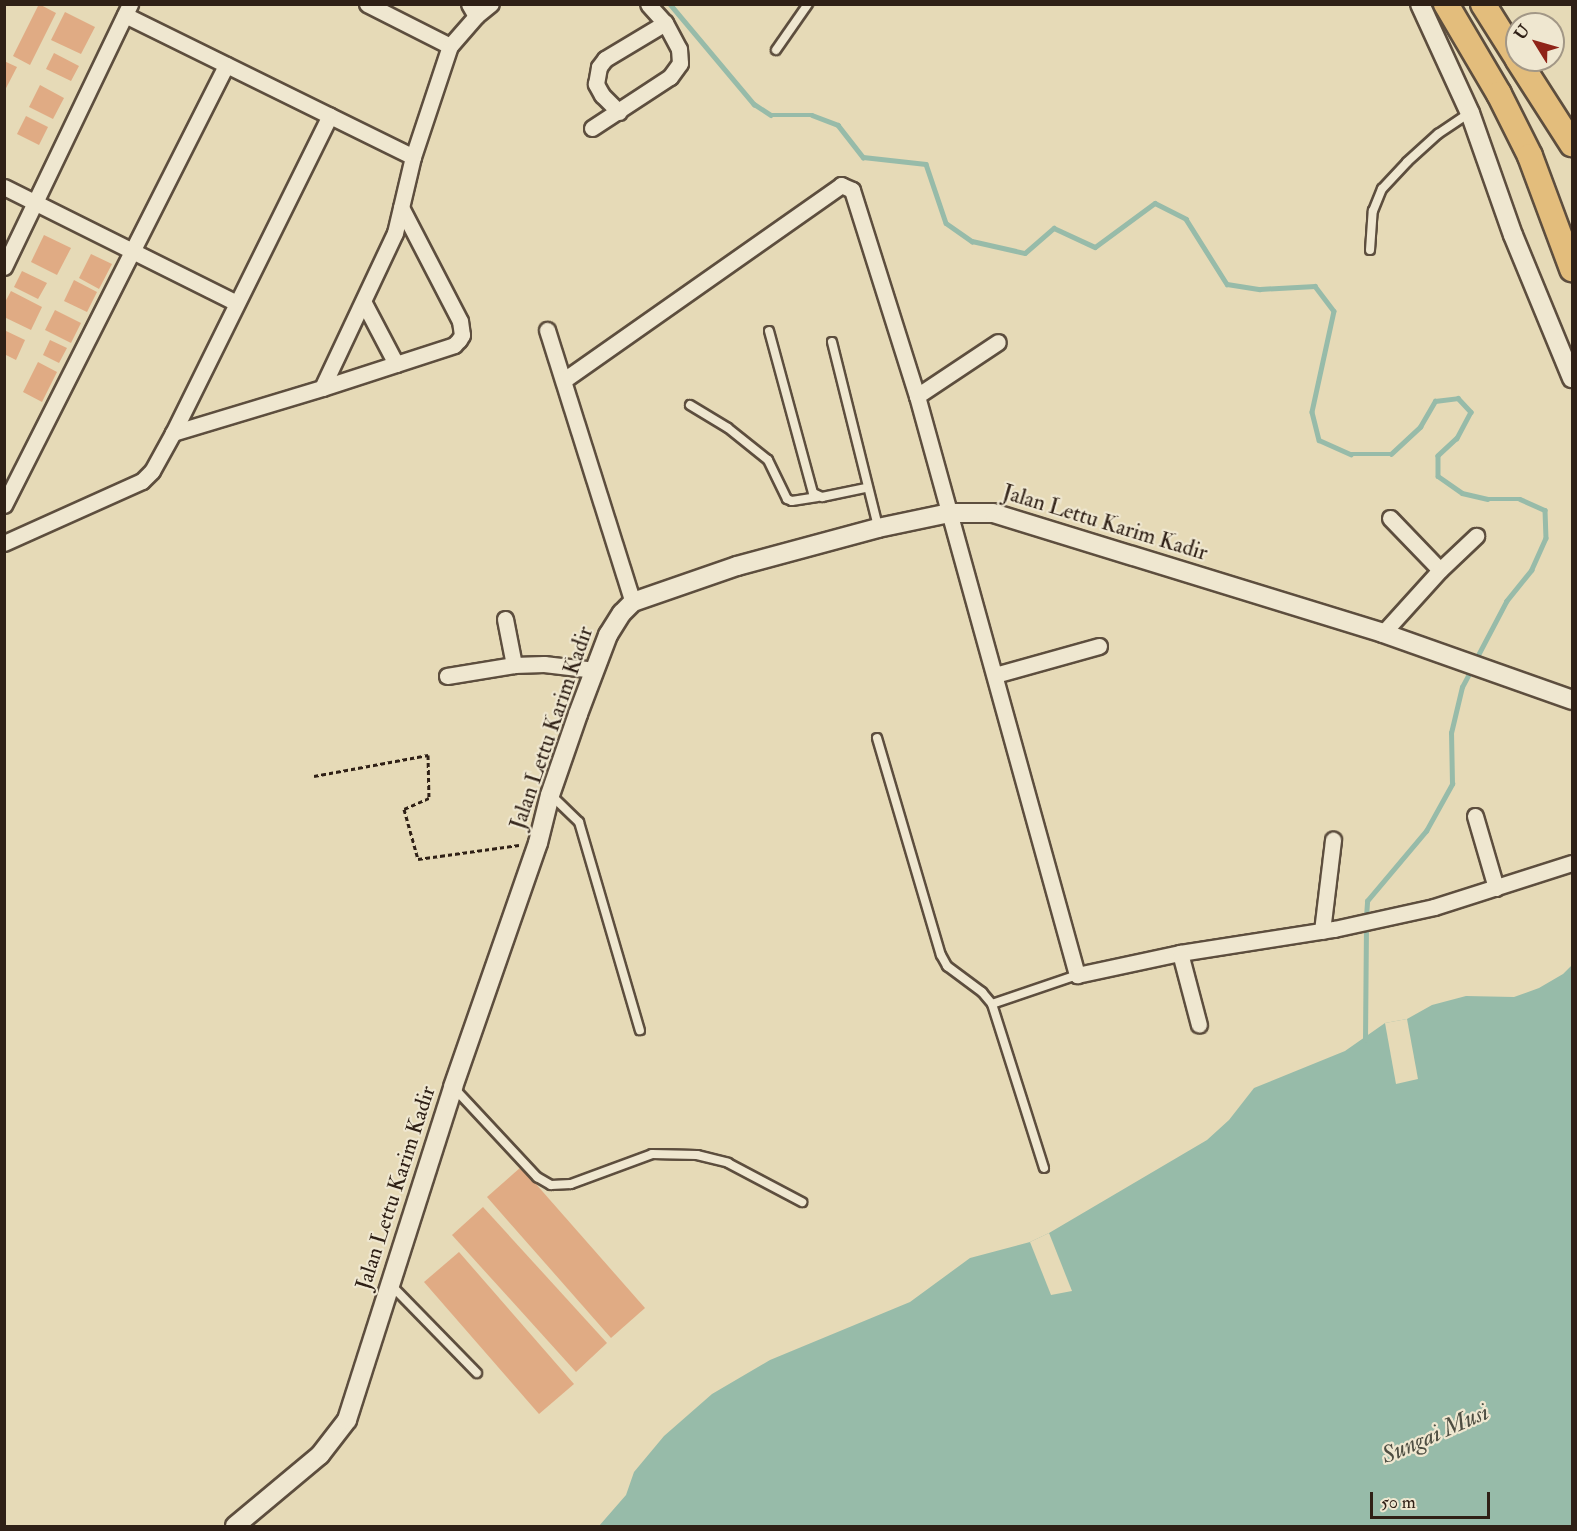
<!DOCTYPE html>
<html>
<head>
<meta charset="utf-8">
<style>
  body { margin:0 }
  #map { position:relative; width:1577px; height:1531px; overflow:hidden; background:#e6dab7; font-family:"IM FELL Double Pica",serif }
  div>[style] { position:absolute }
  [style*='--x'] { left:calc(var(--x)*1px); top:calc(var(--y)*1px); width:calc(var(--w)*1px); rotate:calc(var(--a)*1deg) }
  .water>* { inset:0; background:#97bba9 }
  .pier>* { inset:0; background:#e6dab7 }
  .stream>* { height:4.5px; margin:-2.25px; padding:0 2.25px; transform-origin:2.25px; border-radius:2.25px; background:#97bba9 }
  .building>* { inset:0; background:#e0ab84 }
  .path>* { height:3px; margin-top:-1.5px; transform-origin:0; background:repeating-linear-gradient(90deg,#2f2016 0 4.5px,transparent 0 7.5px) }
  .roads { filter:drop-shadow(2px 0 #5d4e3e) drop-shadow(-2px 0 #5d4e3e) drop-shadow(0 2px #5d4e3e) drop-shadow(0 -2px #5d4e3e) }
  .service>* { height:8px; margin:-4px; padding:0 4px; transform-origin:4px; border-radius:4px; background:#efe7d0 }
  .minor>* { height:15px; margin:-7.5px; padding:0 7.5px; transform-origin:7.5px; border-radius:7.5px; background:#efe7d0 }
  .tertiary>* { height:18px; margin:-9px; padding:0 9px; transform-origin:9px; border-radius:9px; background:#efe7d0 }
  .trunk>* { height:24px; margin:-12px; padding:0 12px; transform-origin:12px; border-radius:12px; background:#e3bd7c }
  span { translate:-50% -50%; white-space:nowrap; text-align:center; line-height:1.15; -webkit-text-stroke:4.5px #efe7d0; paint-order:stroke }
  .street-label { font-size:22px; color:#2f2016 }
  .water-label { font-size:24px; color:#4e4e42; font-style:italic }
  .frame { position:absolute; inset:0; border:6px solid #2f2016; pointer-events:none }
  .north { position:absolute; left:1505px; top:12px; width:60px; height:60px; box-sizing:border-box; background:#efe7d0; border:2px solid #a29786; border-radius:50%; rotate:307deg; font-size:16px; font-weight:700; line-height:24px; text-align:center; color:#2f2016 }
  .north::after { content:''; display:block; margin:auto; width:21px; height:27px; background:#8f2418; clip-path:polygon(50% 0,100% 100%,50% 72%,0 100%) }
  .scale { position:absolute; left:1370px; top:1492px; width:120px; height:27px; box-sizing:border-box; border:3px solid #2f2016; border-top:0; padding-left:8px; font-size:18px; line-height:21px; white-space:nowrap; color:#2f2016; -webkit-text-stroke:4px #efe7d0; paint-order:stroke }
</style>
</head>
<body>
<div id="map">
  <div class="water">
    <i style="clip-path:polygon(1572px 965px,1572px 1526px,599px 1526px,626px 1495px,634px 1472px,664px 1436px,712px 1394px,770px 1360px,910px 1302px,970px 1258px,1030px 1242px,1049px 1233px,1207px 1140px,1229px 1120px,1254px 1088px,1345px 1051px,1385px 1023px,1407px 1019px,1432px 1005px,1466px 996px,1514px 997px,1539px 988px,1563px 974px)"></i>
  </div>
  <div class="pier">
    <i style="clip-path:polygon(1407px 1019px,1418px 1079px,1396px 1084px,1385px 1023px)"></i>
    <i style="clip-path:polygon(1049px 1233px,1072px 1291px,1051px 1295px,1030px 1242px)"></i>
  </div>
  <div class="stream">
    <i style="--x:670;--y:4;--w:131;--a:50"></i>
    <i style="--x:754;--y:104;--w:20;--a:33"></i>
    <i style="--x:771;--y:115;--w:41;--a:0"></i>
    <i style="--x:812;--y:115;--w:28;--a:21"></i>
    <i style="--x:838;--y:125;--w:41;--a:52"></i>
    <i style="--x:863;--y:157;--w:63;--a:6.3"></i>
    <i style="--x:926;--y:164;--w:62;--a:71.3"></i>
    <i style="--x:946;--y:223;--w:32;--a:35"></i>
    <i style="--x:972;--y:241;--w:54;--a:12.8"></i>
    <i style="--x:1025;--y:253;--w:38;--a:-41"></i>
    <i style="--x:1054;--y:228;--w:45;--a:24.9"></i>
    <i style="--x:1095;--y:247;--w:74;--a:-36.3"></i>
    <i style="--x:1155;--y:203;--w:35;--a:27"></i>
    <i style="--x:1186;--y:219;--w:77;--a:57.8"></i>
    <i style="--x:1227;--y:284;--w:33;--a:9"></i>
    <i style="--x:1260;--y:289;--w:55;--a:-3.1"></i>
    <i style="--x:1315;--y:286;--w:31;--a:53"></i>
    <i style="--x:1334;--y:311;--w:103;--a:102.3"></i>
    <i style="--x:1312;--y:412;--w:29;--a:76"></i>
    <i style="--x:1319;--y:440;--w:35;--a:24"></i>
    <i style="--x:1351;--y:454;--w:40;--a:0"></i>
    <i style="--x:1391;--y:454;--w:40;--a:-43"></i>
    <i style="--x:1420;--y:427;--w:30;--a:-60"></i>
    <i style="--x:1435;--y:401;--w:23;--a:-7"></i>
    <i style="--x:1458;--y:398;--w:19;--a:47"></i>
    <i style="--x:1471;--y:412;--w:30;--a:118"></i>
    <i style="--x:1457;--y:438;--w:26;--a:137"></i>
    <i style="--x:1438;--y:456;--w:20;--a:90"></i>
    <i style="--x:1438;--y:476;--w:29;--a:35"></i>
    <i style="--x:1462;--y:493;--w:26;--a:13"></i>
    <i style="--x:1487;--y:499;--w:33;--a:0"></i>
    <i style="--x:1520;--y:499;--w:27;--a:24"></i>
    <i style="--x:1545;--y:510;--w:28;--a:88"></i>
    <i style="--x:1546;--y:538;--w:35;--a:114"></i>
    <i style="--x:1532;--y:570;--w:40;--a:129"></i>
    <i style="--x:1507;--y:601;--w:69;--a:117.7"></i>
    <i style="--x:1366;--y:917;--w:16;--a:-86"></i>
    <i style="--x:1367;--y:901;--w:92;--a:-49.9"></i>
    <i style="--x:1426;--y:831;--w:54;--a:-61"></i>
    <i style="--x:1452;--y:784;--w:51;--a:-91.1"></i>
    <i style="--x:1451;--y:733;--w:47;--a:-76.6"></i>
    <i style="--x:1462;--y:687;--w:19;--a:-62"></i>
    <i style="--x:1365;--y:1040;--w:114;--a:-89.5"></i>
  </div>
  <div class="building">
    <i style="clip-path:polygon(39px 4px,56px 13px,30px 65px,13px 56px)"></i>
    <i style="clip-path:polygon(65px 12px,95px 27px,81px 54px,51px 40px)"></i>
    <i style="clip-path:polygon(54px 53px,79px 66px,71px 81px,46px 69px)"></i>
    <i style="clip-path:polygon(4px 61px,17px 67px,4px 92px)"></i>
    <i style="clip-path:polygon(40px 85px,64px 98px,53px 119px,29px 107px)"></i>
    <i style="clip-path:polygon(26px 116px,48px 127px,39px 145px,17px 134px)"></i>
    <i style="clip-path:polygon(44px 235px,71px 248px,57px 275px,31px 262px)"></i>
    <i style="clip-path:polygon(91px 254px,112px 264px,99px 289px,79px 278px)"></i>
    <i style="clip-path:polygon(22px 271px,47px 283px,38px 299px,14px 287px)"></i>
    <i style="clip-path:polygon(74px 280px,97px 292px,87px 312px,64px 301px)"></i>
    <i style="clip-path:polygon(11px 291px,42px 307px,31px 330px,4px 317px,4px 304px)"></i>
    <i style="clip-path:polygon(55px 310px,81px 323px,71px 343px,45px 330px)"></i>
    <i style="clip-path:polygon(4px 330px,25px 340px,16px 360px,4px 354px)"></i>
    <i style="clip-path:polygon(50px 340px,67px 348px,59px 363px,43px 355px)"></i>
    <i style="clip-path:polygon(38px 362px,57px 372px,42px 402px,23px 392px)"></i>
    <i style="clip-path:polygon(521px 1167px,645px 1308px,611px 1338px,487px 1197px)"></i>
    <i style="clip-path:polygon(483px 1207px,607px 1343px,576px 1372px,452px 1235px)"></i>
    <i style="clip-path:polygon(459px 1252px,574px 1384px,539px 1414px,424px 1282px)"></i>
  </div>
  <div class="path">
    <i style="--x:314;--y:776;--w:116;--a:-10.4"></i>
    <i style="--x:428;--y:755;--w:43;--a:88.7"></i>
    <i style="--x:429;--y:798;--w:27;--a:156"></i>
    <i style="--x:404;--y:809;--w:52;--a:74.4"></i>
    <i style="--x:418;--y:859;--w:102;--a:-7.9"></i>
  </div>
  <div class="roads">
    <div class="service">
      <i style="--x:776;--y:50;--w:56;--a:-55.2"></i>
      <i style="--x:1370;--y:250;--w:39;--a:-86"></i>
      <i style="--x:1373;--y:211;--w:24;--a:-68"></i>
      <i style="--x:1382;--y:189;--w:37;--a:-47"></i>
      <i style="--x:1407;--y:162;--w:42;--a:-42.1"></i>
      <i style="--x:1438;--y:134;--w:37;--a:-34"></i>
      <i style="--x:769;--y:331;--w:168;--a:74.8"></i>
      <i style="--x:813;--y:493;--w:10;--a:24"></i>
      <i style="--x:822;--y:497;--w:45;--a:-11.6"></i>
      <i style="--x:832;--y:342;--w:191;--a:76"></i>
      <i style="--x:690;--y:405;--w:44;--a:31.2"></i>
      <i style="--x:728;--y:428;--w:51;--a:38.7"></i>
      <i style="--x:768;--y:460;--w:43;--a:64"></i>
      <i style="--x:787;--y:499;--w:5;--a:22"></i>
      <i style="--x:792;--y:501;--w:26;--a:-9"></i>
      <i style="--x:877;--y:738;--w:226;--a:73.6"></i>
      <i style="--x:941;--y:955;--w:13;--a:61"></i>
      <i style="--x:947;--y:966;--w:44;--a:36.6"></i>
      <i style="--x:982;--y:992;--w:16;--a:50"></i>
      <i style="--x:551;--y:795;--w:39;--a:44"></i>
      <i style="--x:579;--y:822;--w:217;--a:73.7"></i>
      <i style="--x:454;--y:1088;--w:122;--a:47"></i>
      <i style="--x:537;--y:1177;--w:16;--a:30"></i>
      <i style="--x:551;--y:1185;--w:20;--a:-3"></i>
      <i style="--x:571;--y:1184;--w:86;--a:-20.3"></i>
      <i style="--x:652;--y:1154;--w:45;--a:1.3"></i>
      <i style="--x:697;--y:1155;--w:32;--a:14"></i>
      <i style="--x:728;--y:1163;--w:84;--a:27.8"></i>
      <i style="--x:1044;--y:1168;--w:172;--a:-107.6"></i>
      <i style="--x:992;--y:1004;--w:90;--a:-18.8"></i>
      <i style="--x:391;--y:1285;--w:123;--a:45.7"></i>
    </div>
    <div class="minor">
      <i style="--x:367;--y:4;--w:93;--a:26.8"></i>
      <i style="--x:125;--y:15;--w:321;--a:26.2"></i>
      <i style="--x:476;--y:16;--w:19;--a:-39"></i>
      <i style="--x:619;--y:112;--w:24;--a:-135"></i>
      <i style="--x:602;--y:95;--w:13;--a:-119"></i>
      <i style="--x:596;--y:84;--w:17;--a:-80"></i>
      <i style="--x:599;--y:67;--w:10;--a:-53"></i>
      <i style="--x:605;--y:59;--w:70;--a:-31"></i>
      <i style="--x:592;--y:128;--w:93;--a:-33.2"></i>
      <i style="--x:670;--y:77;--w:17;--a:-54"></i>
      <i style="--x:680;--y:63;--w:14;--a:-94"></i>
      <i style="--x:679;--y:49;--w:30;--a:-118"></i>
      <i style="--x:665;--y:23;--w:25;--a:-132"></i>
      <i style="--x:4;--y:187;--w:260;--a:26.5"></i>
      <i style="--x:4;--y:267;--w:292;--a:-64.4"></i>
      <i style="--x:364;--y:303;--w:69;--a:62.3"></i>
      <i style="--x:547;--y:330;--w:285;--a:72.5"></i>
      <i style="--x:564;--y:380;--w:339;--a:-35.1"></i>
      <i style="--x:841;--y:185;--w:12;--a:24"></i>
      <i style="--x:852;--y:190;--w:216;--a:72.5"></i>
      <i style="--x:917;--y:396;--w:601;--a:74.55"></i>
      <i style="--x:1077;--y:975;--w:105;--a:-12.1"></i>
      <i style="--x:1180;--y:953;--w:156;--a:-8.9"></i>
      <i style="--x:1334;--y:929;--w:102;--a:-12.4"></i>
      <i style="--x:1434;--y:907;--w:145;--a:-17.7"></i>
      <i style="--x:322;--y:388;--w:171;--a:-64.8"></i>
      <i style="--x:395;--y:233;--w:78;--a:-76.7"></i>
      <i style="--x:413;--y:157;--w:117;--a:-71.6"></i>
      <i style="--x:450;--y:46;--w:40;--a:-49"></i>
      <i style="--x:476;--y:16;--w:14;--a:-120"></i>
      <i style="--x:917;--y:396;--w:97;--a:-33.7"></i>
      <i style="--x:173;--y:433;--w:156;--a:-16.8"></i>
      <i style="--x:322;--y:388;--w:139;--a:-18"></i>
      <i style="--x:454;--y:345;--w:7;--a:-45"></i>
      <i style="--x:459;--y:340;--w:6;--a:-59"></i>
      <i style="--x:462;--y:335;--w:14;--a:-98"></i>
      <i style="--x:460;--y:321;--w:128;--a:-117.4"></i>
      <i style="--x:4;--y:505;--w:493;--a:-63.2"></i>
      <i style="--x:1390;--y:518;--w:72;--a:46.1"></i>
      <i style="--x:4;--y:543;--w:151;--a:-24.2"></i>
      <i style="--x:142;--y:481;--w:14;--a:-45"></i>
      <i style="--x:152;--y:471;--w:43;--a:-61.1"></i>
      <i style="--x:173;--y:433;--w:354;--a:-63.7"></i>
      <i style="--x:505;--y:619;--w:47;--a:78.9"></i>
      <i style="--x:1383;--y:633;--w:85;--a:-47.9"></i>
      <i style="--x:1440;--y:570;--w:50;--a:-43.4"></i>
      <i style="--x:995;--y:675;--w:108;--a:-15.6"></i>
      <i style="--x:447;--y:676;--w:68;--a:-9.3"></i>
      <i style="--x:514;--y:665;--w:30;--a:-2"></i>
      <i style="--x:544;--y:664;--w:51;--a:6.7"></i>
      <i style="--x:1475;--y:816;--w:75;--a:73.7"></i>
      <i style="--x:1322;--y:931;--w:92;--a:-83.1"></i>
      <i style="--x:1180;--y:953;--w:74;--a:75.2"></i>
    </div>
    <div class="tertiary">
      <i style="--x:1420;--y:4;--w:120;--a:65.4"></i>
      <i style="--x:1470;--y:113;--w:129;--a:70.6"></i>
      <i style="--x:1513;--y:235;--w:155;--a:67.6"></i>
      <i style="--x:235;--y:1526;--w:111;--a:-39.9"></i>
      <i style="--x:320;--y:1455;--w:44;--a:-52.4"></i>
      <i style="--x:347;--y:1420;--w:349;--a:-72.3"></i>
      <i style="--x:453;--y:1087;--w:258;--a:-70.8"></i>
      <i style="--x:538;--y:843;--w:49;--a:-76"></i>
      <i style="--x:550;--y:795;--w:86;--a:-70.9"></i>
      <i style="--x:578;--y:714;--w:85;--a:-69.2"></i>
      <i style="--x:608;--y:635;--w:26;--a:-58"></i>
      <i style="--x:622;--y:613;--w:16;--a:-45"></i>
      <i style="--x:633;--y:602;--w:110;--a:-19.1"></i>
      <i style="--x:737;--y:566;--w:146;--a:-15.1"></i>
      <i style="--x:878;--y:528;--w:73;--a:-11.9"></i>
      <i style="--x:949;--y:513;--w:44;--a:0"></i>
      <i style="--x:993;--y:513;--w:408;--a:17.1"></i>
      <i style="--x:1383;--y:633;--w:201;--a:19.5"></i>
    </div>
    <div class="trunk">
      <i style="--x:1446;--y:4;--w:104;--a:59.5"></i>
      <i style="--x:1499;--y:94;--w:69;--a:63.4"></i>
      <i style="--x:1530;--y:156;--w:121;--a:69.6"></i>
      <i style="--x:1483;--y:4;--w:64;--a:57.8"></i>
      <i style="--x:1518;--y:60;--w:100;--a:57.3"></i>
    </div>
  </div>
  <div class="street-label">
    <span style="left:1105px;top:523px;rotate:17deg">Jalan Lettu Karim Kadir</span>
    <span style="left:552px;top:728px;rotate:-71deg">Jalan Lettu Karim Kadir</span>
    <span style="left:396px;top:1188px;rotate:-72deg">Jalan Lettu Karim Kadir</span>
  </div>
  <div class="water-label">
    <span style="left:1435px;top:1434px;rotate:-24deg">Sungai Musi</span>
  </div>
  <div class="frame"></div>
  <div class="north">U</div>
  <div class="scale">50 m</div>
</div>
</body>
</html>
